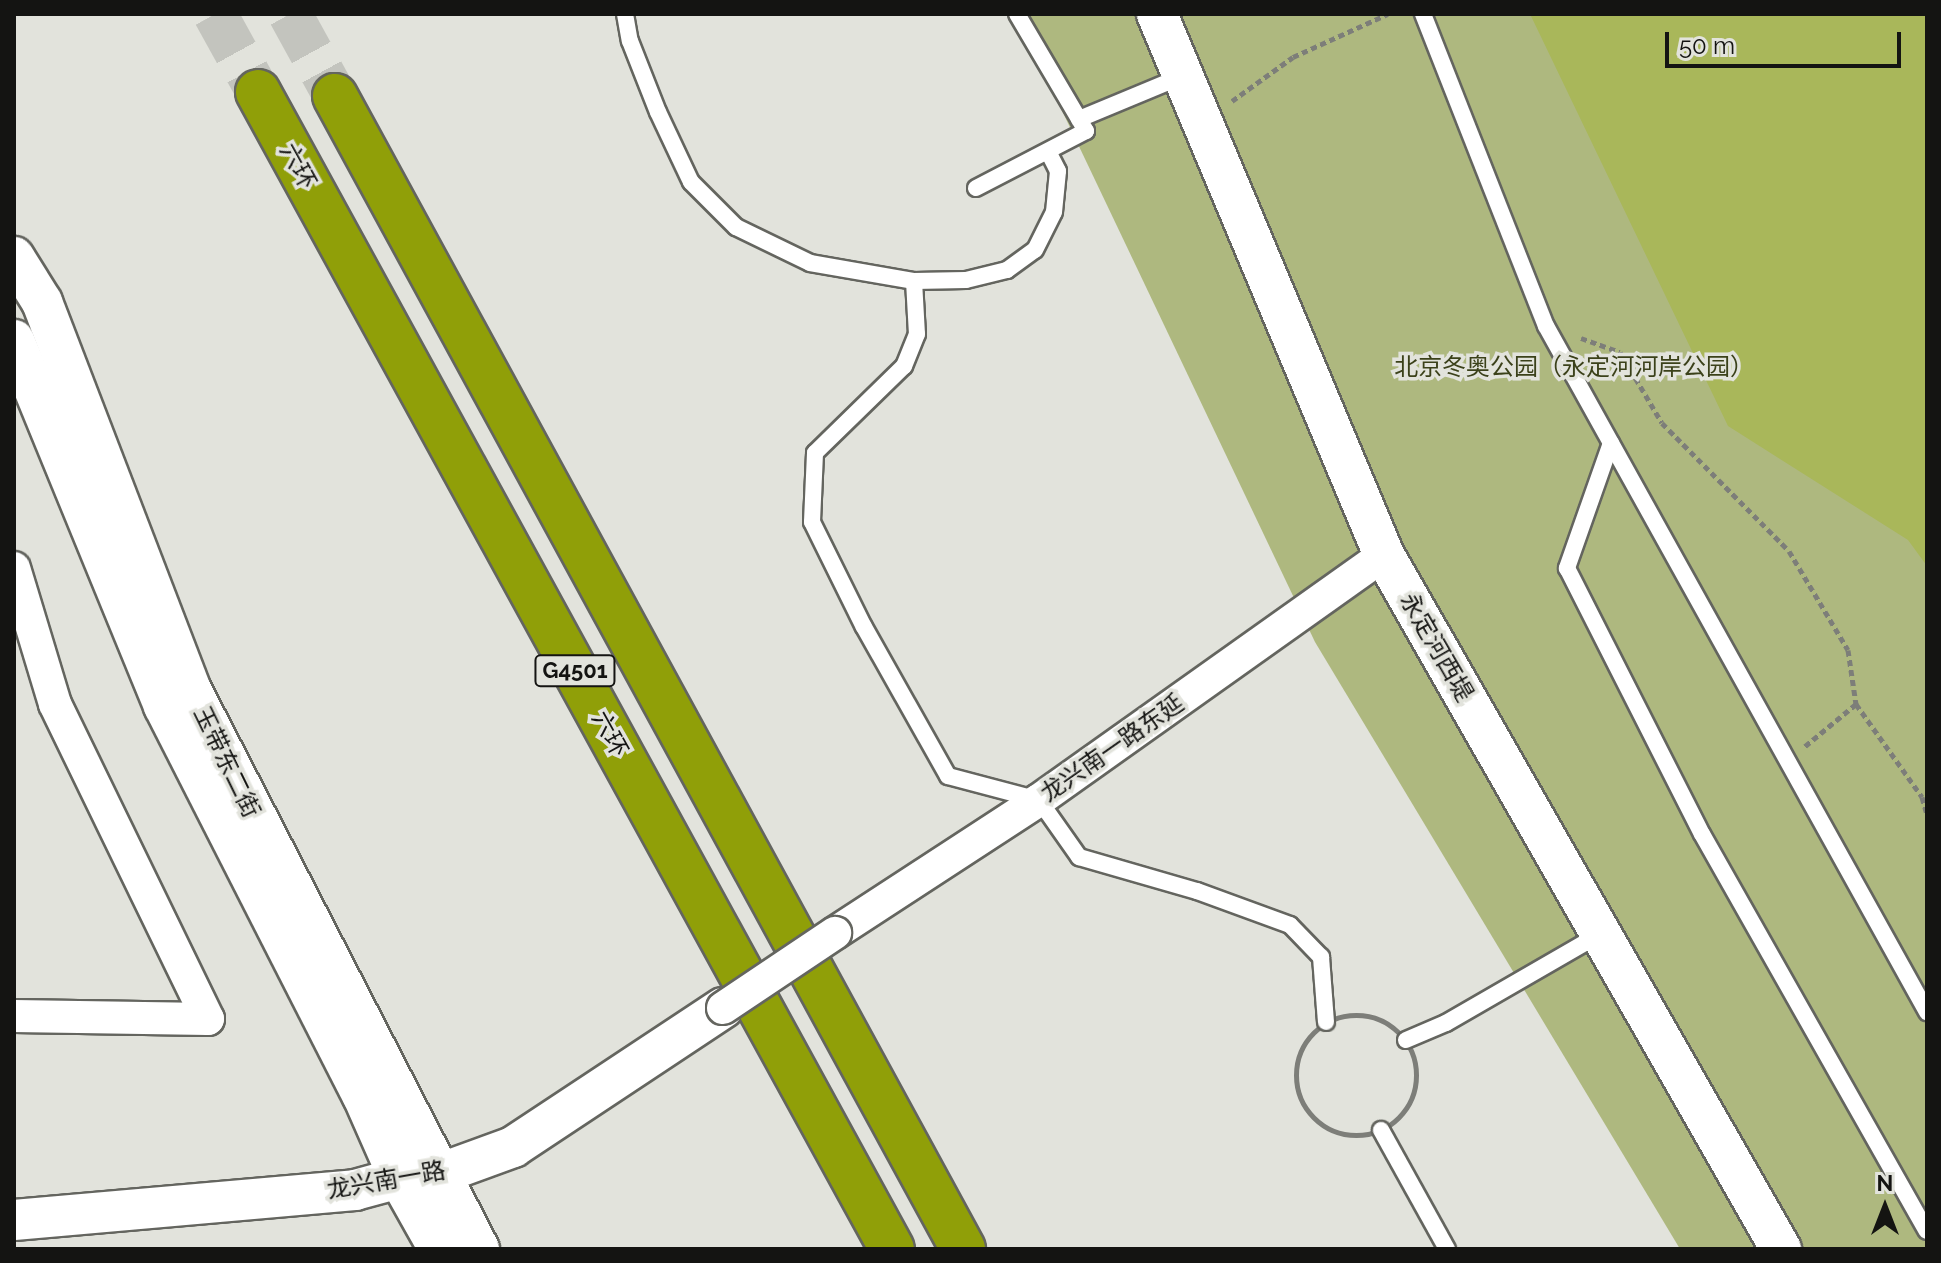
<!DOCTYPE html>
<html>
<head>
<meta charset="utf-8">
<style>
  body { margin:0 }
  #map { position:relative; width:1941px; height:1263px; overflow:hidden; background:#e2e3dc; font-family:Raleway,"Noto Sans SC",sans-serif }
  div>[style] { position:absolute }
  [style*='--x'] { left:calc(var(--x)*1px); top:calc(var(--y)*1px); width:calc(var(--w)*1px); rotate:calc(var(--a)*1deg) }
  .green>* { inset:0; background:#aeb87f }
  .water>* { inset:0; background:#a9b75a }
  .motorway-tunnel>* { height:44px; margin-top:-22px; transform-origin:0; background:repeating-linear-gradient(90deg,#c3c4be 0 44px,transparent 0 66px) }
  .path>* { height:5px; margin-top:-2.5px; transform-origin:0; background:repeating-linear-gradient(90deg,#7d7e79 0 6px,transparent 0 10px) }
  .path>.ring { margin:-2.5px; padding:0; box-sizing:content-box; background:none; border:5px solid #7d7e79; border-radius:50% }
  .roads { filter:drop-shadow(2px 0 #64655f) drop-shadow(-2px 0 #64655f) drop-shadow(0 2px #64655f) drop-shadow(0 -2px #64655f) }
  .service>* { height:16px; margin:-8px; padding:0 8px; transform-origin:8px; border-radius:8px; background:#fff }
  .minor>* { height:32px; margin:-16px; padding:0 16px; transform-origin:16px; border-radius:16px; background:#fff }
  .tertiary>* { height:40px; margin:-20px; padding:0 20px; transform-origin:20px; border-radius:20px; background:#fff }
  .motorway>* { height:44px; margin:-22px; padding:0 22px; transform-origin:22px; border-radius:22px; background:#909f08 }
  .bridges { filter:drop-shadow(2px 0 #64655f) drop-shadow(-2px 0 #64655f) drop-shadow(0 2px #64655f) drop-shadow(0 -2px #64655f) }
  .minor-bridge>* { height:32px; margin:-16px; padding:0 16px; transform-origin:16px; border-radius:16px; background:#fff }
  span { translate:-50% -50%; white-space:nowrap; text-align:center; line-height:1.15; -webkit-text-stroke:7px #e2e3dc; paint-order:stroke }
  .shield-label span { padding:2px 6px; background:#e2e3dc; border:2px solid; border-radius:6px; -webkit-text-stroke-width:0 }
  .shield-label { font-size:22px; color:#141412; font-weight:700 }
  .street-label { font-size:24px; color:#141412 }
  .park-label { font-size:24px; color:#3b411a }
  .frame { position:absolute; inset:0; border:16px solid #141412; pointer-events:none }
  .north { position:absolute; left:1845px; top:1167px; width:80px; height:80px; -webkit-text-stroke:6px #e2e3dc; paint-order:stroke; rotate:0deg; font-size:22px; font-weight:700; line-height:32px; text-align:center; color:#141412 }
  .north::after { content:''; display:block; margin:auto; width:28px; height:36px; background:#141412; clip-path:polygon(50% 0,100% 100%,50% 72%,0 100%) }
  .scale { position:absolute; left:1665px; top:32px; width:236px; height:36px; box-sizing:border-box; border:4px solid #141412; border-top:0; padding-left:10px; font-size:24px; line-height:28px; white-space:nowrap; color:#141412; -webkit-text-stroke:6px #e2e3dc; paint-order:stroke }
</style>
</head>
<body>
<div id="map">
  <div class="green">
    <i style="clip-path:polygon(1016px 14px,1927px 14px,1927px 1249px,1680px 1249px,1315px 642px)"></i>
  </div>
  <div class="water">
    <i style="clip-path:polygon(1530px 14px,1927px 14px,1927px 566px,1908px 540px,1728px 426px)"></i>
  </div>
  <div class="motorway-tunnel">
    <i style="--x:215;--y:14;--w:89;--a:61.1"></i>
    <i style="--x:290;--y:14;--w:94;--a:61.2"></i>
  </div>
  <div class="path">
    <i style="--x:1232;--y:101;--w:75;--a:-35.8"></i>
    <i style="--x:1293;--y:57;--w:104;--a:-24.4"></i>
    <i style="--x:1581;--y:338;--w:41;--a:19.7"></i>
    <i style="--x:1620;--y:352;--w:82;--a:59.4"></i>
    <i style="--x:1662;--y:423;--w:180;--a:45.2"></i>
    <i style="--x:1789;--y:551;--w:115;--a:59.2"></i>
    <i style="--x:1848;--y:650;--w:55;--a:81.6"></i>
    <i style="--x:1856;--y:704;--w:67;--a:140.4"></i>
    <i style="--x:1856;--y:704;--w:114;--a:54.6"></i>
    <i style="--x:1922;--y:797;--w:19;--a:74"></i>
    <i class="ring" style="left:1296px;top:1015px;width:115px;height:115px"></i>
  </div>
  <div class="roads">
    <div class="service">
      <i style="--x:625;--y:14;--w:27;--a:80"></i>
      <i style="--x:630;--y:41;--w:76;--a:68.5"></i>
      <i style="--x:658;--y:112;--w:77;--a:64.8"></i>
      <i style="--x:691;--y:182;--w:64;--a:45"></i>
      <i style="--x:736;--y:227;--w:82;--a:25.9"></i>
      <i style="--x:810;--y:263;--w:106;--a:9.8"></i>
      <i style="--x:914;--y:281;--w:52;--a:-1.1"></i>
      <i style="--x:966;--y:280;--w:42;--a:-13.7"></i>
      <i style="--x:1007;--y:270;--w:34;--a:-36"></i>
      <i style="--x:1035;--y:250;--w:42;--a:-63.4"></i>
      <i style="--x:1054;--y:212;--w:41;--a:-84.4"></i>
      <i style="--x:1058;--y:171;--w:22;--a:-117"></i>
      <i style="--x:1423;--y:14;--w:335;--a:68.5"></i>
      <i style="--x:1546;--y:326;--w:785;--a:60.95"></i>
      <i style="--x:1079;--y:119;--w:113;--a:-22.5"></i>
      <i style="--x:976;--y:188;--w:124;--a:-27.4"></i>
      <i style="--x:1086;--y:131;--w:136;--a:-120.5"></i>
      <i style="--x:914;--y:281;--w:53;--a:86.8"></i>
      <i style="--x:917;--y:334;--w:35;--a:112"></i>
      <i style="--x:904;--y:366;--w:124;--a:135.7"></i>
      <i style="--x:815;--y:453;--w:69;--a:92.5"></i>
      <i style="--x:812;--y:522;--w:117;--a:63.7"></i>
      <i style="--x:864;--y:627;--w:171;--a:60.6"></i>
      <i style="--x:948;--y:776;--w:94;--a:14.8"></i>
      <i style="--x:1039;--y:800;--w:70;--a:54.9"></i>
      <i style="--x:1079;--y:857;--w:123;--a:16.1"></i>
      <i style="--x:1197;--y:891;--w:99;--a:20.1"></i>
      <i style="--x:1290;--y:925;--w:45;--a:45.9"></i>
      <i style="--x:1321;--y:957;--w:65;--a:85.6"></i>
      <i style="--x:1611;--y:443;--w:133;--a:109.4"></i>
      <i style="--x:1567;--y:568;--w:298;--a:63.1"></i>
      <i style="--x:1702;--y:834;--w:456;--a:60.5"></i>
      <i style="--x:1406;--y:1040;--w:43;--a:-23"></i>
      <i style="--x:1446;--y:1023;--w:178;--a:-30"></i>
      <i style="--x:1381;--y:1130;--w:136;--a:61"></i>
    </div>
    <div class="minor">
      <i style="--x:14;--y:568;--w:142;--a:73.2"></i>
      <i style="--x:55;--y:704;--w:350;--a:64.1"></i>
      <i style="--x:208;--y:1019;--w:194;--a:-179.1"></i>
      <i style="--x:835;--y:933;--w:244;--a:-33.1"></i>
      <i style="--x:1039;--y:800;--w:423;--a:-35.4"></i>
    </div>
    <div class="tertiary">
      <i style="--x:1157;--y:14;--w:587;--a:67.24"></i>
      <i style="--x:1384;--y:555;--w:800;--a:60.23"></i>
      <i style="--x:14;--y:257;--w:53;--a:58.1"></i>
      <i style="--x:42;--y:302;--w:418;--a:69"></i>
      <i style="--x:192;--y:692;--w:627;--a:62.74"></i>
      <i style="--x:14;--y:340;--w:396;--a:67.7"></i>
      <i style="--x:164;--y:706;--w:436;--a:63"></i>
      <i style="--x:362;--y:1094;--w:92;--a:66.2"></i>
      <i style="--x:399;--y:1178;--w:81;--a:60.6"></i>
      <i style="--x:14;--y:1220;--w:342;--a:-5"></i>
      <i style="--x:355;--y:1190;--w:46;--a:-15.3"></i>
      <i style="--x:399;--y:1178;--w:40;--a:-5.7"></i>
      <i style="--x:439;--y:1174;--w:79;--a:-20"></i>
      <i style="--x:513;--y:1147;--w:252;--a:-33.5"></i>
    </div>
    <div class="motorway">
      <i style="--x:258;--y:92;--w:1319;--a:61.28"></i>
      <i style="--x:335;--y:96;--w:1313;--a:61.42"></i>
    </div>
  </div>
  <div class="bridges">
    <div class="minor-bridge">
      <i style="--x:723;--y:1008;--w:135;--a:-33.8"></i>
    </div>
  </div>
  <div class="shield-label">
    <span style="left:575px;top:671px">G4501</span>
  </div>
  <div class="street-label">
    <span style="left:298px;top:166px;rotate:61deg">六环</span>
    <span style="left:1437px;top:647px;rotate:60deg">永定河西堤</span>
    <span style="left:610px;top:734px;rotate:61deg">六环</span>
    <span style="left:1112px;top:748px;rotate:-35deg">龙兴南一路东延</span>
    <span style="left:227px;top:762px;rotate:64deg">玉带东二街</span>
    <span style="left:386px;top:1180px;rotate:-10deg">龙兴南一路</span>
  </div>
  <div class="park-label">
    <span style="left:1574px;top:367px">北京冬奥公园（永定河河岸公园）</span>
  </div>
  <div class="frame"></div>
  <div class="north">N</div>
  <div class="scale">50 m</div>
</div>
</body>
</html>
